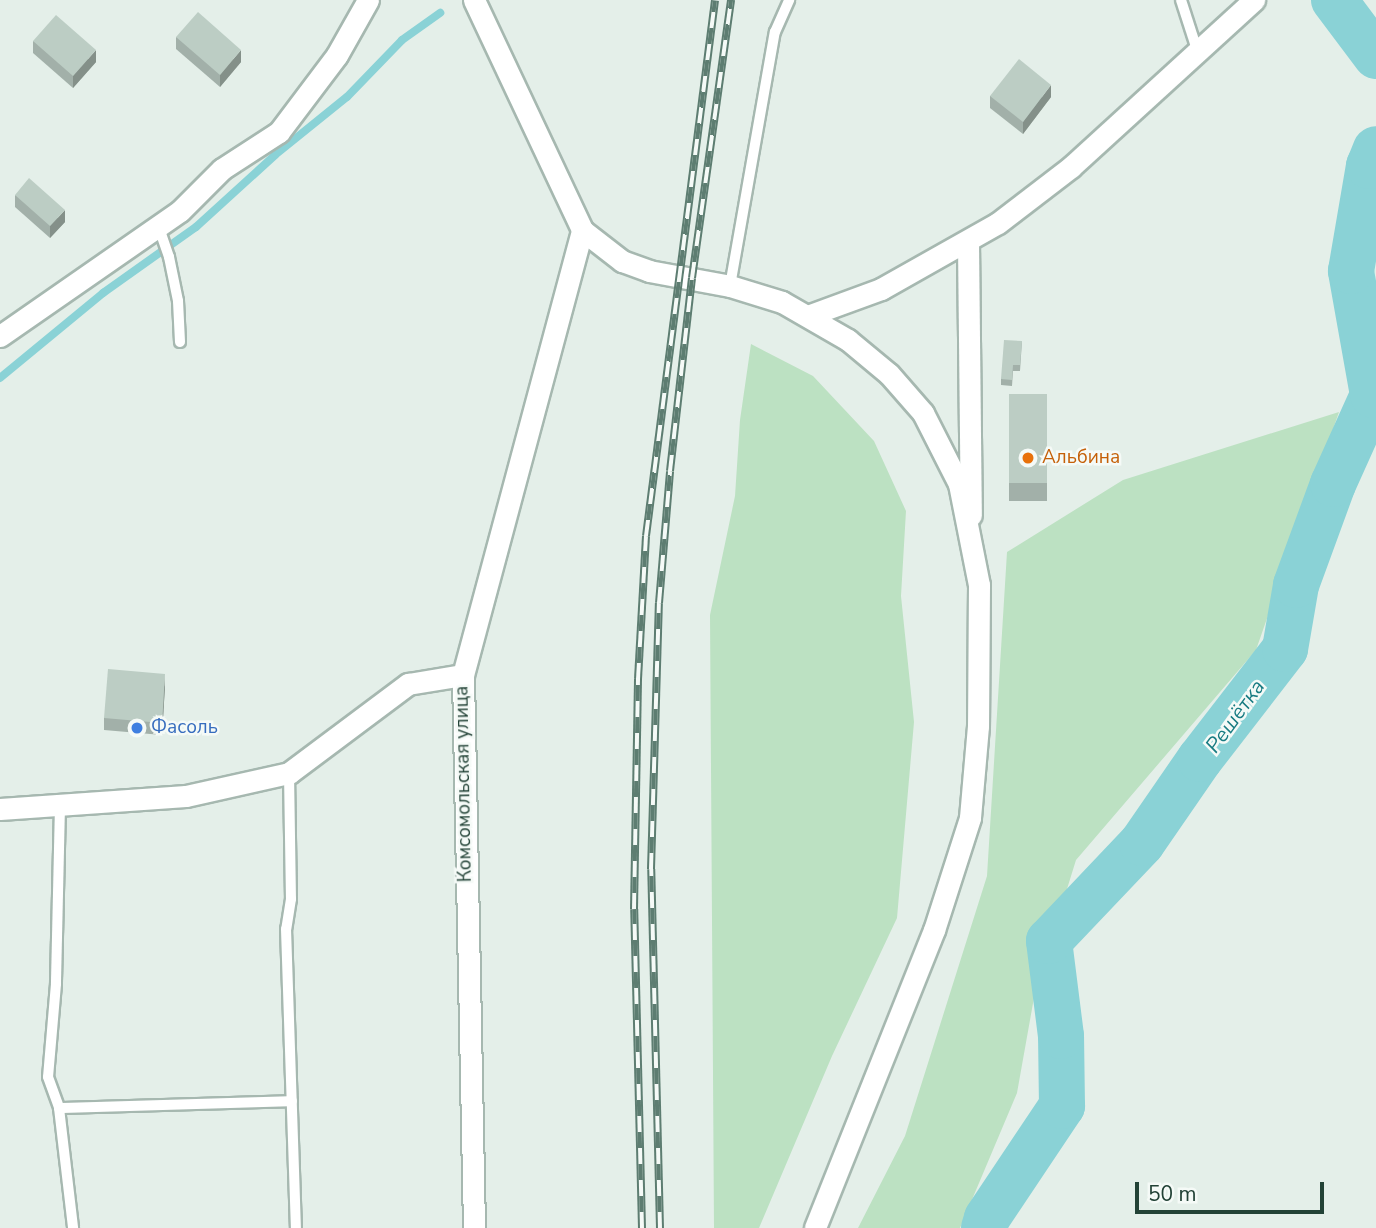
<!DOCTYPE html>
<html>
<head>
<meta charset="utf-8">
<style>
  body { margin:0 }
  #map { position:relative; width:1376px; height:1228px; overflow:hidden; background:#e4efe9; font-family:"Nunito Sans",sans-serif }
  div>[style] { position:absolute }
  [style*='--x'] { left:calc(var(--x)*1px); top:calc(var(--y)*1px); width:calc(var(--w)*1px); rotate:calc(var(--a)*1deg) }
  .green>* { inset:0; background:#bce1c2 }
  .stream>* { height:8px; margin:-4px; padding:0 4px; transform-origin:4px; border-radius:4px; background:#8ad2d6 }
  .river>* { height:46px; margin:-23px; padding:0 23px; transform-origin:23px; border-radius:23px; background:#8ad2d6 }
  .roads { filter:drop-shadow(2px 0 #a6b8b0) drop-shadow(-2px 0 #a6b8b0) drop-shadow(0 2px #a6b8b0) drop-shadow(0 -2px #a6b8b0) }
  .lane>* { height:10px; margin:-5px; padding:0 5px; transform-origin:5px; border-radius:5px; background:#fff }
  .street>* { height:21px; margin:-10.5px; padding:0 10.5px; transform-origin:10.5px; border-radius:10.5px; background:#fff }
  .secondary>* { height:21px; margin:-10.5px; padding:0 10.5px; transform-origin:10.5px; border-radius:10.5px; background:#fff }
  .rail>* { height:8px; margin-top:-4px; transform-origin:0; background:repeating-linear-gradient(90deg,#f5faf7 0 16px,#5d7d71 0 32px); box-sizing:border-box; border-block:2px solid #5d7d71 }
  .wall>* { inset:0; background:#a2b0a9 }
  .shaded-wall>* { inset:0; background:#849089 }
  .building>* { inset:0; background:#bccdc4 }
  .dots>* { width:19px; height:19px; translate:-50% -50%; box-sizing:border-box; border:4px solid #f5faf7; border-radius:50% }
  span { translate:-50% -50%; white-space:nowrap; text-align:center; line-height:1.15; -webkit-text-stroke:5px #f5faf7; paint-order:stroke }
  .food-label { font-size:19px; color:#c56008 }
  .left { translate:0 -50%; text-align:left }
  .shop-label { font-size:19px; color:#366cbe }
  .street-label { font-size:19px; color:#224236 }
  .water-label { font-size:21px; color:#187b82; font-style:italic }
  .scale { position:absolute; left:1135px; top:1182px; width:189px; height:32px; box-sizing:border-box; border:4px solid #224236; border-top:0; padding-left:9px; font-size:21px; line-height:24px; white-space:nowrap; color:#224236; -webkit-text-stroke:5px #f5faf7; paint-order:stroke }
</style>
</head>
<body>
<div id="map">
  <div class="green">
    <i style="clip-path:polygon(751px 344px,813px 376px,874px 441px,906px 511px,901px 596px,914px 722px,897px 918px,832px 1056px,759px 1228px,714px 1228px,710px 615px,735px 496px,740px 420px)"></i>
    <i style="clip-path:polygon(1339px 412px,1256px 650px,1076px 860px,1035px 992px,1017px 1093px,960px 1228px,858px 1228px,905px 1136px,987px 876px,1007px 552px,1123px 480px)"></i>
  </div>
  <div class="stream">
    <i style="--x:0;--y:378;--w:134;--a:-39.5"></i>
    <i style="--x:103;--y:293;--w:114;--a:-35.4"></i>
    <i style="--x:196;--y:227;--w:107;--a:-42.3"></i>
    <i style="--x:275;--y:155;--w:92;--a:-38.9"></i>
    <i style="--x:347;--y:97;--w:79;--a:-46"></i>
    <i style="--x:402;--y:40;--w:47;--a:-35.4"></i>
  </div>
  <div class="river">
    <i style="--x:1334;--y:0;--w:70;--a:53.1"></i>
    <i style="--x:984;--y:1228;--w:10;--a:-73"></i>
    <i style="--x:987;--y:1218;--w:135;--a:-56.2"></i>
    <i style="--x:1062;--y:1106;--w:70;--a:-90.8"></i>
    <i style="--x:1061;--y:1036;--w:96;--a:-97.2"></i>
    <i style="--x:1049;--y:941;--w:135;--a:-46.5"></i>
    <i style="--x:1142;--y:843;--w:102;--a:-55.4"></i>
    <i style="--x:1200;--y:759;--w:139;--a:-52.3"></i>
    <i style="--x:1285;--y:649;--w:65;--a:-80.2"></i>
    <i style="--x:1296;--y:585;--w:108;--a:-69.9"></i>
    <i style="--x:1333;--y:484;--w:98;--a:-65.8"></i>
    <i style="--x:1373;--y:395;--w:126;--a:-100.1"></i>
    <i style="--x:1351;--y:271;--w:107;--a:-80.3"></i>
    <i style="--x:1369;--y:166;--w:18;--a:-68"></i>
  </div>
  <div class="roads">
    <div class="lane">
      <i style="--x:1181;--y:0;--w:56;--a:72.2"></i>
      <i style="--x:158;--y:225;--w:34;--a:71"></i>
      <i style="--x:169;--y:257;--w:45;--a:78.4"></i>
      <i style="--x:178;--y:301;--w:41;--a:87.2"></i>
      <i style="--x:730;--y:286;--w:258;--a:-80"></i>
      <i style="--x:775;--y:32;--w:35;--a:-66"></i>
      <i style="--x:289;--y:773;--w:126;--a:89.1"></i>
      <i style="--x:291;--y:899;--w:30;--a:99"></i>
      <i style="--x:286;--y:929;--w:299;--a:88.1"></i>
      <i style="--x:60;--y:805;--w:179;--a:91.3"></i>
      <i style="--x:56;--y:984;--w:93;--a:94.9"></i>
      <i style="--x:48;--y:1077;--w:33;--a:70"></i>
      <i style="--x:59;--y:1108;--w:121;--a:83.3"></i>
      <i style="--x:59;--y:1108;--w:233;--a:-1.7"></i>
    </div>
    <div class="street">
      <i style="--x:968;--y:243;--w:272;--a:89.4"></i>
      <i style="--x:810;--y:315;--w:76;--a:-20.1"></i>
      <i style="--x:881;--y:289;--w:134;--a:-29.4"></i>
      <i style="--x:998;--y:223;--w:92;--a:-37.5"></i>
      <i style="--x:1071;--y:167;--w:248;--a:-42.4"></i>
      <i style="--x:0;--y:336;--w:219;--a:-34.8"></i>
      <i style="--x:180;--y:211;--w:59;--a:-45"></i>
      <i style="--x:222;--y:169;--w:68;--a:-33"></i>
      <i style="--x:279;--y:132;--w:96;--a:-53"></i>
      <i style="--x:337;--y:55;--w:63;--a:-60.6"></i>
      <i style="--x:0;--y:809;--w:186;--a:-4"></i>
      <i style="--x:186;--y:796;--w:106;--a:-12.6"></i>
      <i style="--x:289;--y:773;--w:149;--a:-36.8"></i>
      <i style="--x:408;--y:684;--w:56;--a:-9.3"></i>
      <i style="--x:474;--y:1228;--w:553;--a:-91.14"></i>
      <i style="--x:463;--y:675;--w:461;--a:-75"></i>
    </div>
    <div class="secondary">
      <i style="--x:474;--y:0;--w:254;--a:64.8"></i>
      <i style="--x:582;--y:230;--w:51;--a:37.8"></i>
      <i style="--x:622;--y:261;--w:29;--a:20"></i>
      <i style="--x:649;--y:271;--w:82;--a:10.5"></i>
      <i style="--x:730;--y:286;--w:54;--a:17.1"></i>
      <i style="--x:782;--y:302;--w:76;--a:29.9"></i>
      <i style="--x:848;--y:340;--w:53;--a:39.7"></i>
      <i style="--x:889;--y:374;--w:52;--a:48.9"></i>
      <i style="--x:923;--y:413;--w:80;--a:63.1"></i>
      <i style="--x:959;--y:484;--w:103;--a:78.8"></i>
      <i style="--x:979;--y:585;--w:141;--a:90.4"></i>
      <i style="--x:978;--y:726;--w:92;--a:95"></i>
      <i style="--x:970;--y:818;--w:118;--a:107.8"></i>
      <i style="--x:934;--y:930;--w:321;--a:111.8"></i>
    </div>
  </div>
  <div class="rail">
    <i style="--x:642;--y:1228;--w:319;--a:-91.4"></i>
    <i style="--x:634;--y:909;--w:230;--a:-89"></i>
    <i style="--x:638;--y:679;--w:143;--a:-86.8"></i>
    <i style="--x:646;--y:536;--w:540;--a:-82.66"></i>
    <i style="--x:660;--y:1228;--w:359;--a:-91.4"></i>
    <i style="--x:651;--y:869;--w:266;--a:-88.3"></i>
    <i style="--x:659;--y:603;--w:132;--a:-85.2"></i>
    <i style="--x:670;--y:471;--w:194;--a:-83.5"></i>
    <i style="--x:692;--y:278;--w:281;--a:-82"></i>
  </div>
  <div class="wall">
    <i style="clip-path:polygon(176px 37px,241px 62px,220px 87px,176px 49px)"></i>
    <i style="clip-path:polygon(33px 41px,96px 62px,73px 88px,33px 53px)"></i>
    <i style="clip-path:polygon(990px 96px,1051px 97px,1023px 134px,990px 108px)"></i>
    <i style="clip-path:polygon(15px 195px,65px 222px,50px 238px,15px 207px)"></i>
    <i style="clip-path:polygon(1022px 341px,1020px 371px,1013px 371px,1012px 386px,1001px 385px,1001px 379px)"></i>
    <i style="clip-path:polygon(1009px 394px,1047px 394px,1047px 501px,1009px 501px)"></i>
    <i style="clip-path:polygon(165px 686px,162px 735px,104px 730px,104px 718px)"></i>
  </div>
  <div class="shaded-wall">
    <i style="clip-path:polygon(96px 50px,96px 62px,73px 88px,73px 76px)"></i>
    <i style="clip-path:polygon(241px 50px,241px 62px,220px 87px,220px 75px)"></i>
    <i style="clip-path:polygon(1051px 85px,1051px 97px,1023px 134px,1023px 122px)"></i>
    <i style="clip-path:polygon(65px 210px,65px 222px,50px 238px,50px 226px)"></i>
    <i style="clip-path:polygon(165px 674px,165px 686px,162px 735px,162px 723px)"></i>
  </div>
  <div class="building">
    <i style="clip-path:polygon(198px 12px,241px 50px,220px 75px,176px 37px)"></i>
    <i style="clip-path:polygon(56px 15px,96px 50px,73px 76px,33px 41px)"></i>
    <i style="clip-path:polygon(1019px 59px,1051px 85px,1023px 122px,990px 96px)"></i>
    <i style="clip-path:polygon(29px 178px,65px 210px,50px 226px,15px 195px)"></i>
    <i style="clip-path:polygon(1004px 340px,1022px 341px,1020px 365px,1013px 365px,1012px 380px,1001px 379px)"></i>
    <i style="clip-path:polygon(1009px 394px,1047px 394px,1047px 483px,1009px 483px)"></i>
    <i style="clip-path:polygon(108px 669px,165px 674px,162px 723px,104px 718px)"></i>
  </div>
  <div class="dots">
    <i style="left:1028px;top:458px;background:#e8710a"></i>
    <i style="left:137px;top:728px;background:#3f7fe0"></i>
  </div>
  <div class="food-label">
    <span class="left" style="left:1042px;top:458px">Альбина</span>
  </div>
  <div class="shop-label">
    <span class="left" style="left:151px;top:728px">Фасоль</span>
  </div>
  <div class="street-label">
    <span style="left:464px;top:784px;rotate:-91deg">Комсомольская улица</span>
  </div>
  <div class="water-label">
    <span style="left:1235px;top:716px;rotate:-54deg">Решётка</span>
  </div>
  <div class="scale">50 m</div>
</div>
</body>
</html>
